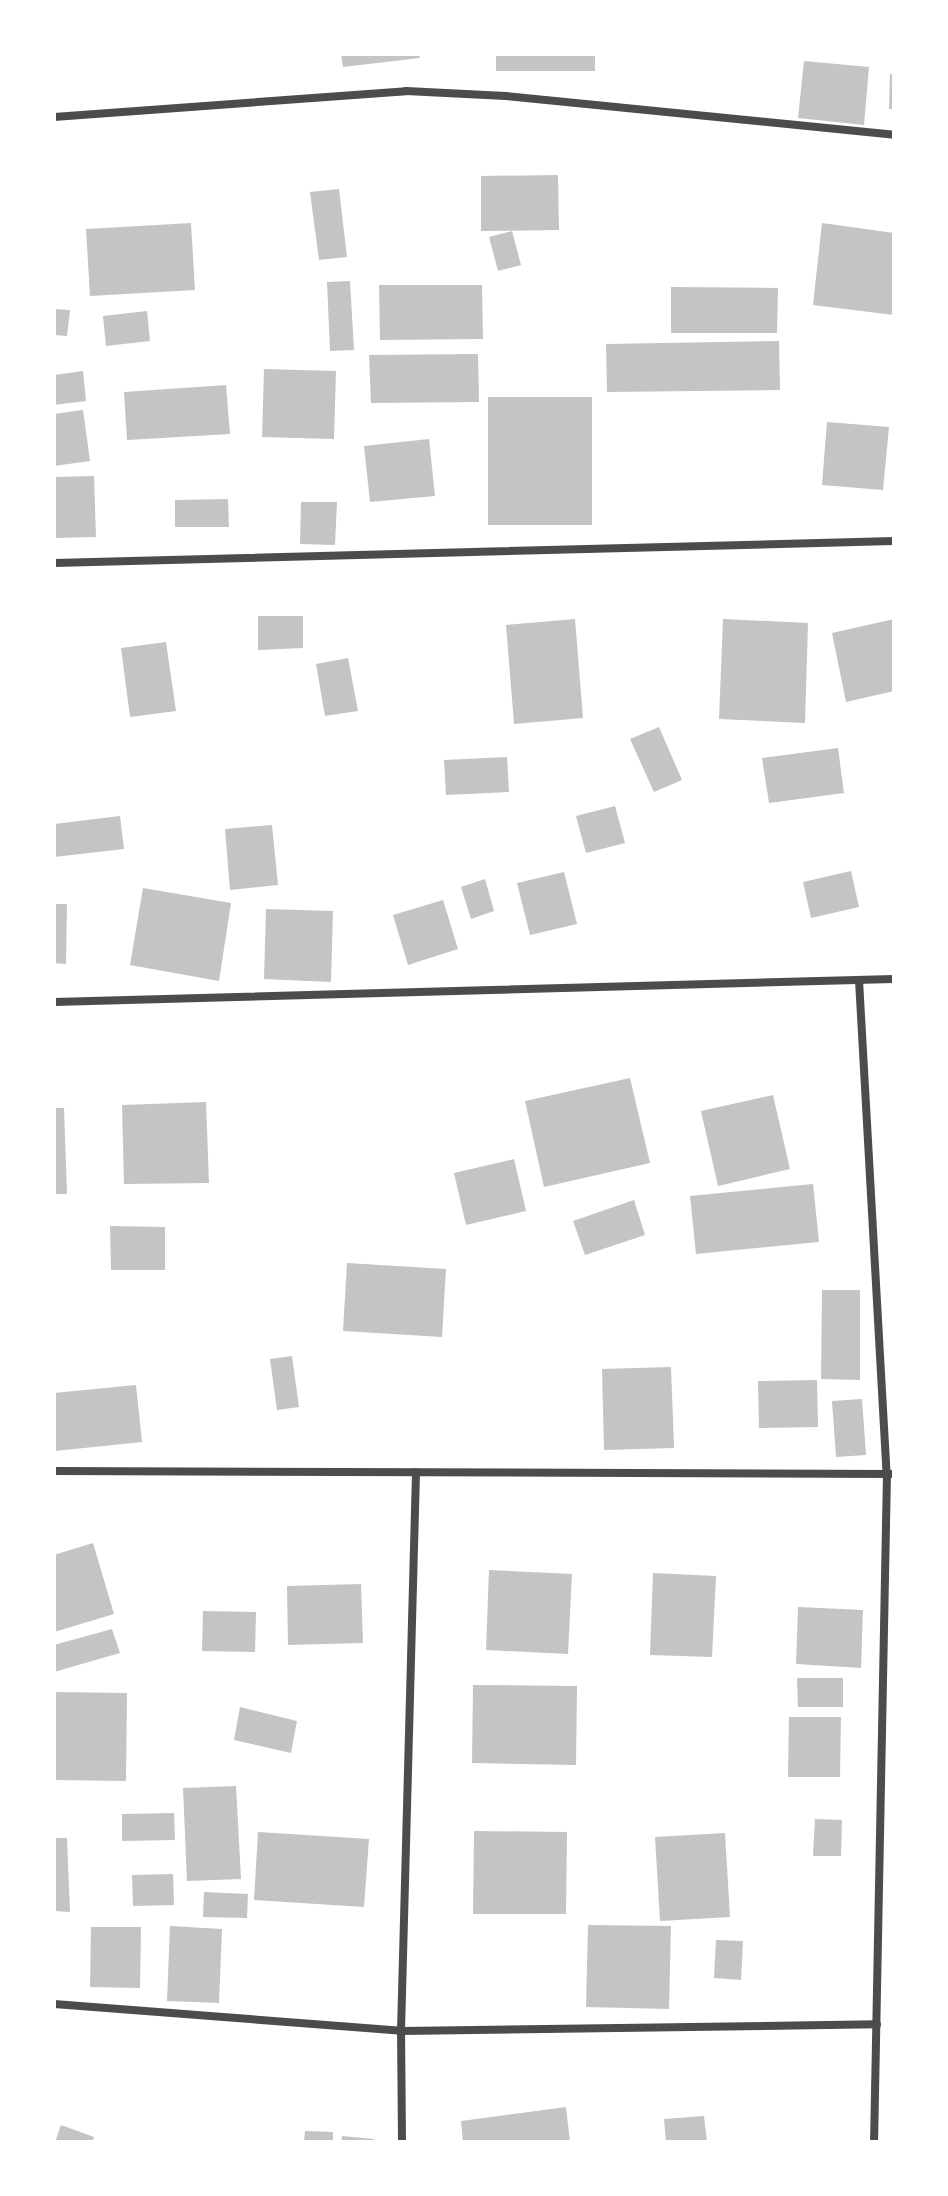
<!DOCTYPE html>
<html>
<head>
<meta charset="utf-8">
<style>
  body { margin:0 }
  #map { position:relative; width:948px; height:2196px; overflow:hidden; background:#fff; font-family:"Exo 2",sans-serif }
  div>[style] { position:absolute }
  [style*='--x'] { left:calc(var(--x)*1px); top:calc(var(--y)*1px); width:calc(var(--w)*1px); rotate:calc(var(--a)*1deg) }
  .building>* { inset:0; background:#c4c4c4 }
  .minor>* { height:8px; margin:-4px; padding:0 4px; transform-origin:4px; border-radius:4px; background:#4c4c4c }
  span { translate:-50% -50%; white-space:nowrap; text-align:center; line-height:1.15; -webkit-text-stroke:7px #fff; paint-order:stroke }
  .frame { position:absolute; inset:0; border:56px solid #fff; pointer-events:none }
</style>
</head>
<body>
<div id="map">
  <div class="building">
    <i style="clip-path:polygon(341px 54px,419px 54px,420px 58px,343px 67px)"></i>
    <i style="clip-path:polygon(496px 54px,595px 54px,595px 71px,496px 71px)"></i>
    <i style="clip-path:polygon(804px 61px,869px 67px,864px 125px,798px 118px)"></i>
    <i style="clip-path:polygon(890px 74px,894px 74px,894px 109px,889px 109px)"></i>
    <i style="clip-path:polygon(558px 175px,559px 230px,481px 231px,481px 176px)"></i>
    <i style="clip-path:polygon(339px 189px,347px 257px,319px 260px,310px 192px)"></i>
    <i style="clip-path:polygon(191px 223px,195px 290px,90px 296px,86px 229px)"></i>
    <i style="clip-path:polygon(822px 223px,894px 233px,894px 315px,813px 305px)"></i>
    <i style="clip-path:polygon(512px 231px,521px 265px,498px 271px,489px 237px)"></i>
    <i style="clip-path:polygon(350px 281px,354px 350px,330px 351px,327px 282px)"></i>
    <i style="clip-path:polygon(379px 285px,482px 285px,483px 339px,380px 340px)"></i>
    <i style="clip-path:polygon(671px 287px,778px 288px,777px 333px,671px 333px)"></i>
    <i style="clip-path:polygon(54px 309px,70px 310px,67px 336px,54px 335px)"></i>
    <i style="clip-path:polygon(147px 311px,150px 341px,106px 346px,103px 316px)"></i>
    <i style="clip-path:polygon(779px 341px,780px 390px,607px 392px,606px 344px)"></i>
    <i style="clip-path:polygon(478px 354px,479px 402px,371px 403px,369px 355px)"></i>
    <i style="clip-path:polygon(264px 369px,336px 371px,334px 439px,262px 437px)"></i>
    <i style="clip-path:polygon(83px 371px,86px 401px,54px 405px,54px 375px)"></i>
    <i style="clip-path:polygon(226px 385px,230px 434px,127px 440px,124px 392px)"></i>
    <i style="clip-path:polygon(488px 397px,592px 397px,592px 525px,488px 525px)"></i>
    <i style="clip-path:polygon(83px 410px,90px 461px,54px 466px,54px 414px)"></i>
    <i style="clip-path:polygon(827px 422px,889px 427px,883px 490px,822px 485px)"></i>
    <i style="clip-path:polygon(429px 439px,435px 496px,370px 502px,364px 446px)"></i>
    <i style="clip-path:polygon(94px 476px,96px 537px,54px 538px,54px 477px)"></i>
    <i style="clip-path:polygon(228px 499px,229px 527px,175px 527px,175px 500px)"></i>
    <i style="clip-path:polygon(301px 502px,337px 502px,335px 545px,300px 544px)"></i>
    <i style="clip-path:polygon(258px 616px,303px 616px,303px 648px,258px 650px)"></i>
    <i style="clip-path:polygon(575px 619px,583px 718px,514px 724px,506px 625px)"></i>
    <i style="clip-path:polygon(723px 619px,808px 623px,805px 723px,719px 719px)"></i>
    <i style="clip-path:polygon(894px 619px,894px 691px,846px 702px,832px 633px)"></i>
    <i style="clip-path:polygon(166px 642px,176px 711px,130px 717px,121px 648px)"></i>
    <i style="clip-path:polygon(348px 658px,358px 711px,325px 716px,316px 664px)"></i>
    <i style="clip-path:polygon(659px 727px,682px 780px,654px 792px,630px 739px)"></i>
    <i style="clip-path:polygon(838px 748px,844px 793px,769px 803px,762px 758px)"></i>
    <i style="clip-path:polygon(507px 757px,509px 792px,446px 795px,444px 760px)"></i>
    <i style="clip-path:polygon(615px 806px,625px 843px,586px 853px,576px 816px)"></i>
    <i style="clip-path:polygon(120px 816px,124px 849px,54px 857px,54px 824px)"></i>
    <i style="clip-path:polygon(272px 825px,278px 885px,230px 890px,225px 829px)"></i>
    <i style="clip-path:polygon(851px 871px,859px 907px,811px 918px,803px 882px)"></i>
    <i style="clip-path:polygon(564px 872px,577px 924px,530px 935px,517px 883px)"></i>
    <i style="clip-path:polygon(485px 879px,494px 911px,471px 919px,461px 887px)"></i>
    <i style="clip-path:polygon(143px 888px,231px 903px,219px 981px,130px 965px)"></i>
    <i style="clip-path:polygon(443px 900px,458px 949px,408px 965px,393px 915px)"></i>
    <i style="clip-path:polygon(54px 904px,67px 904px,66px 964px,54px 963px)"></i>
    <i style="clip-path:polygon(266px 909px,333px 911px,331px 982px,264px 979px)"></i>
    <i style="clip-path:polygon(630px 1078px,650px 1163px,544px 1187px,525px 1101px)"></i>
    <i style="clip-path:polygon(773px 1095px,790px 1169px,718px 1186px,701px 1111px)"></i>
    <i style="clip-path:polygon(206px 1102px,209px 1183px,124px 1184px,122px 1105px)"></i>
    <i style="clip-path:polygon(54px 1108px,64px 1108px,67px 1194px,54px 1194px)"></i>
    <i style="clip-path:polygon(514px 1159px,526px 1211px,466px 1225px,454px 1173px)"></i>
    <i style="clip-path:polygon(813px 1184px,819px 1242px,696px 1254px,690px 1196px)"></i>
    <i style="clip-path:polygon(634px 1200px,645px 1235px,585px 1255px,573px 1221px)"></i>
    <i style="clip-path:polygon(110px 1226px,165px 1227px,165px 1270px,111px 1270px)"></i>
    <i style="clip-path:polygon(347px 1263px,446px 1269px,442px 1337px,343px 1331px)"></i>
    <i style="clip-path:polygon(822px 1290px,860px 1290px,860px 1380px,821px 1379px)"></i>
    <i style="clip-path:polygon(292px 1356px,299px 1407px,277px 1410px,270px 1359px)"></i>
    <i style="clip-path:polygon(671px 1367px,674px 1448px,604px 1450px,602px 1369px)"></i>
    <i style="clip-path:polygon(817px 1380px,818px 1427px,759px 1428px,758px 1381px)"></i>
    <i style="clip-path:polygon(136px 1385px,142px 1442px,55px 1451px,54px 1393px)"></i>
    <i style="clip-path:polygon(862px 1399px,866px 1455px,836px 1457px,832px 1401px)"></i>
    <i style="clip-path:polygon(93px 1543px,114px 1614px,54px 1632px,54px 1555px)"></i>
    <i style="clip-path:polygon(489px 1570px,572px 1574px,568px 1654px,486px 1650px)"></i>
    <i style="clip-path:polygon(653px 1573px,716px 1576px,712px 1657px,650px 1655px)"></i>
    <i style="clip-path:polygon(361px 1584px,363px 1643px,288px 1645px,287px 1586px)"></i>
    <i style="clip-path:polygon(798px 1607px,863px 1610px,861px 1668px,796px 1664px)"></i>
    <i style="clip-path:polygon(203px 1611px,256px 1612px,255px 1652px,202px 1651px)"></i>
    <i style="clip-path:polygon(112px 1629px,120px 1653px,54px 1672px,54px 1645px)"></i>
    <i style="clip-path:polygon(797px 1678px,843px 1678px,843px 1707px,798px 1707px)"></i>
    <i style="clip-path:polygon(473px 1685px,577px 1686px,576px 1765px,472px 1763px)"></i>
    <i style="clip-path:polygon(54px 1692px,127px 1693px,126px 1781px,54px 1780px)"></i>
    <i style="clip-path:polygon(240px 1707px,297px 1721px,291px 1753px,234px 1740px)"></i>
    <i style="clip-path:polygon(789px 1717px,841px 1717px,840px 1777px,788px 1777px)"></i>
    <i style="clip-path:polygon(236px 1786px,241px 1879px,187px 1881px,183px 1788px)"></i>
    <i style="clip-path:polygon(174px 1813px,175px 1840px,122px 1841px,122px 1814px)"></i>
    <i style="clip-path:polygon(815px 1819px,842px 1820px,841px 1856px,813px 1856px)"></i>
    <i style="clip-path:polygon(474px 1831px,567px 1832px,566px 1914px,473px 1914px)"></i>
    <i style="clip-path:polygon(258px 1832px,369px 1839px,364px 1907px,254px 1900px)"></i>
    <i style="clip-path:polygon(725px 1833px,730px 1917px,660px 1921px,655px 1837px)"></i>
    <i style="clip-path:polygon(54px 1838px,67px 1838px,70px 1912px,54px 1911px)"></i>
    <i style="clip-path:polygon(173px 1874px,174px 1905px,133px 1906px,132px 1875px)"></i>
    <i style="clip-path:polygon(204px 1892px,248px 1894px,247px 1918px,203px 1917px)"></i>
    <i style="clip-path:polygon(588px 1925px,671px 1926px,669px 2009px,586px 2007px)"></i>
    <i style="clip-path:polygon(170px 1926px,222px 1929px,219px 2003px,167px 2001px)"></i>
    <i style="clip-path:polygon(91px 1927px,141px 1927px,140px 1988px,90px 1987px)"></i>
    <i style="clip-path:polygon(716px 1940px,743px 1941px,741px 1980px,714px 1978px)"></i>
    <i style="clip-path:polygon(566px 2107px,570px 2142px,463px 2142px,461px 2121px)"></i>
    <i style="clip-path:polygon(704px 2116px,707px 2142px,666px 2142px,664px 2119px)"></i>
    <i style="clip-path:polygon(61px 2125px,94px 2137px,93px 2142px,55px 2142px)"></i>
    <i style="clip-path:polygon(305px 2131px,333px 2132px,333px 2142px,304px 2142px)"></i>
    <i style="clip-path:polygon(342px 2136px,374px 2139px,374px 2142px,341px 2142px)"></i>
  </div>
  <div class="minor">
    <i style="--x:54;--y:117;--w:353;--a:-4.2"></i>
    <i style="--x:406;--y:91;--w:100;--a:2.9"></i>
    <i style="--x:506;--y:96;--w:390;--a:5.7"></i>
    <i style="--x:54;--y:563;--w:840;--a:-1.5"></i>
    <i style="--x:859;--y:980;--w:495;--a:86.8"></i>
    <i style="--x:887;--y:1474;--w:668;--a:91.11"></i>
    <i style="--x:54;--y:1002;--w:840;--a:-1.57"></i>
    <i style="--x:54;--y:1471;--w:840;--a:0.2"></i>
    <i style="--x:54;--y:2004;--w:348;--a:4.4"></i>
    <i style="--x:401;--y:2031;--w:476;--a:-0.8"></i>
    <i style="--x:402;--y:2142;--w:111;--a:-90.5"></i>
    <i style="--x:401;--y:2031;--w:559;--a:-88.46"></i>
  </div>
  <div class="frame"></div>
</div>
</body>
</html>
